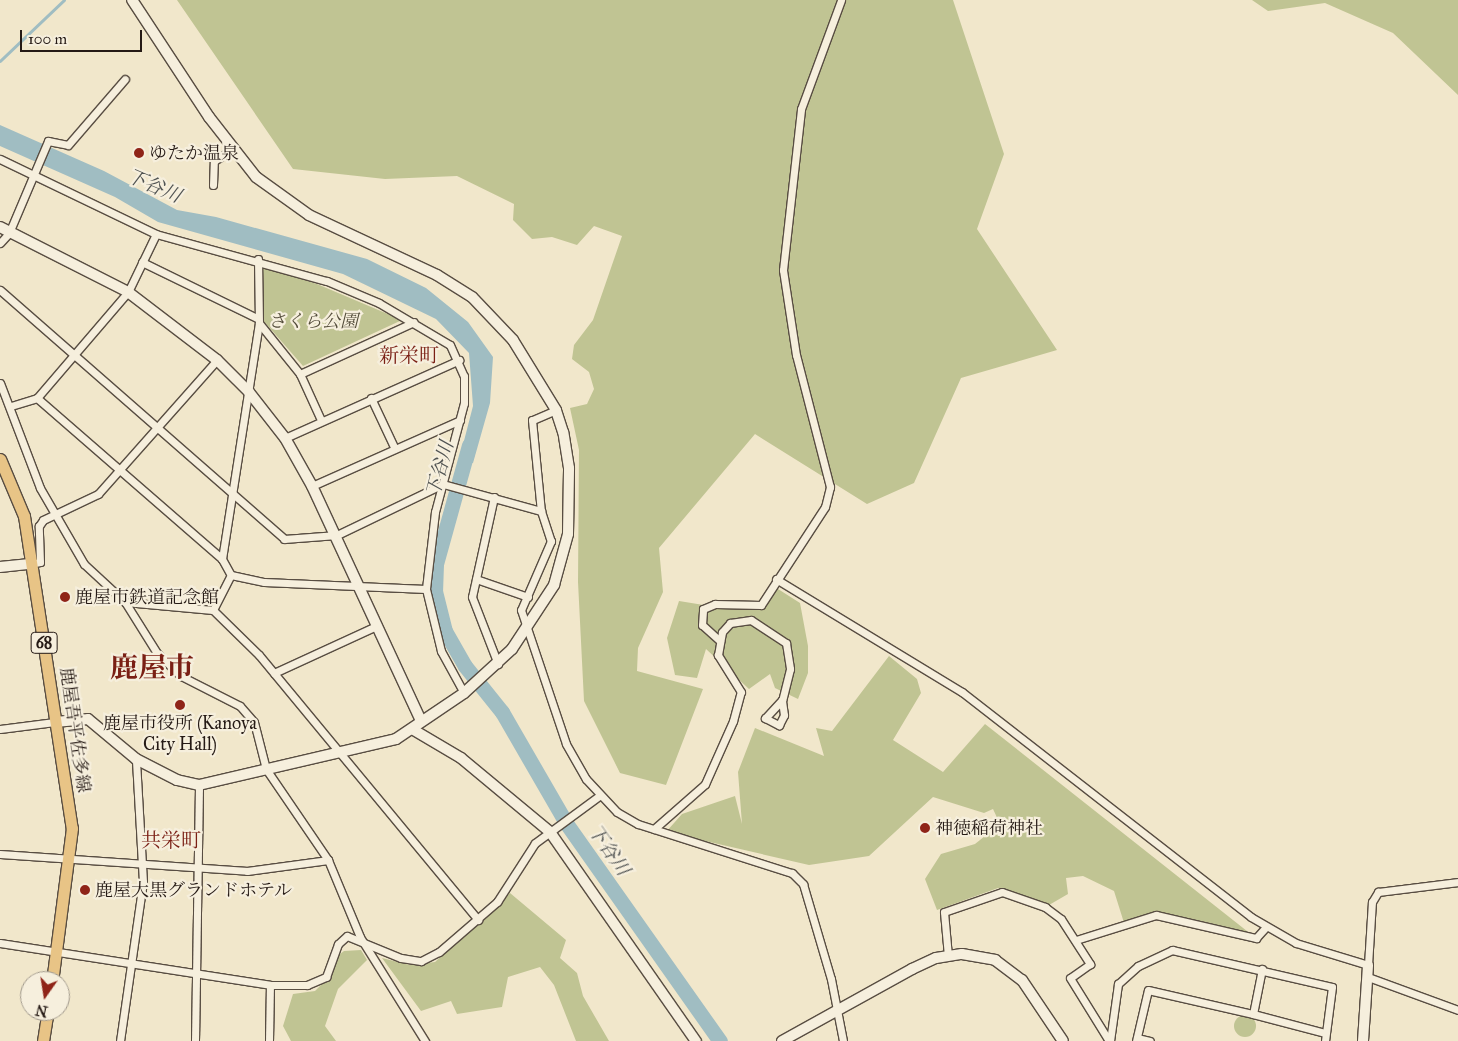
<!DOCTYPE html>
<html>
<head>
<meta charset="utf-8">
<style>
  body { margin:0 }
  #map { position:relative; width:1458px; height:1041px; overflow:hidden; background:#f1e7cb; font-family:"IM FELL Great Primer","Noto Serif JP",serif }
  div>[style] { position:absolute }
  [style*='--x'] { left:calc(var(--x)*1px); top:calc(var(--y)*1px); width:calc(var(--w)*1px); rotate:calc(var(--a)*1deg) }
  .green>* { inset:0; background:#c0c493 }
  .round { border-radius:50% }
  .water>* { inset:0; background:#a0bdc2 }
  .stream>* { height:2.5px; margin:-1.25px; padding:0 1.25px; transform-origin:1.25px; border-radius:1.25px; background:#a0bdc2 }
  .river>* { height:15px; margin:-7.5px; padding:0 7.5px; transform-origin:7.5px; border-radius:7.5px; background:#a0bdc2 }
  .roads { filter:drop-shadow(1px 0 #584d42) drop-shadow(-1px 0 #584d42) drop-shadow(0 1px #584d42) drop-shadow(0 -1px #584d42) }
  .street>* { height:7px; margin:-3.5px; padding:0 3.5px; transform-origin:3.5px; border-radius:3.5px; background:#f6efdd }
  .secondary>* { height:10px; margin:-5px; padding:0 5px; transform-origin:5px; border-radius:5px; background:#f6efdd }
  .primary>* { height:11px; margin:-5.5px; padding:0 5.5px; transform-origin:5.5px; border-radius:5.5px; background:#e8c486 }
  .dots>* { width:14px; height:14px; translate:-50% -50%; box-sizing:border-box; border:2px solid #f6efdd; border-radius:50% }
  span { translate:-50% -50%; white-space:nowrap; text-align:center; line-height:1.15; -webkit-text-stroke:4.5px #f6efdd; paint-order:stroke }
  .shield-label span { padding:1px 4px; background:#f6efdd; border:1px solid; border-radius:4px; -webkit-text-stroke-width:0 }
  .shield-label { font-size:16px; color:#251a15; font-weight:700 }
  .poi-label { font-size:18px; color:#251a15 }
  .left { translate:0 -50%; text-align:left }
  .park-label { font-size:18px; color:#544d3b; font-style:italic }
  .street-label { font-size:18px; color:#251a15 }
  .water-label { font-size:19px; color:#505352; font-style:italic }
  .quarter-label { font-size:20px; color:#7a1f14 }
  .town-label { font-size:28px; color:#7a1f14; font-weight:700 }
  .north { position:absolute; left:20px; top:971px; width:50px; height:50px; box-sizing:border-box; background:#f6efdd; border:1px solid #a29a8d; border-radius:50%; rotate:193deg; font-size:14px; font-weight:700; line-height:20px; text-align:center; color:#251a15 }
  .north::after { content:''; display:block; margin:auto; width:18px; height:22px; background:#8f2418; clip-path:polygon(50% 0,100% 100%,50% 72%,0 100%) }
  .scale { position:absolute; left:20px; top:30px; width:122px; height:22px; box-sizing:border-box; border:2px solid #251a15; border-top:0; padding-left:6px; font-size:15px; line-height:18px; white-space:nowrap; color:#251a15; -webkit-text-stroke:4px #f6efdd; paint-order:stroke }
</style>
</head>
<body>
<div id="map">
  <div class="green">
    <i style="clip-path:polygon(177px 0,953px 0,1004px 154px,977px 229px,1057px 350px,961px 378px,914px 483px,867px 504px,755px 434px,659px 548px,663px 592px,638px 648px,637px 671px,703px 689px,666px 785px,620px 773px,584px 701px,578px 582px,579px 450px,570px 408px,587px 404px,594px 389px,589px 372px,572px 359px,574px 345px,593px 320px,622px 236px,594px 226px,577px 245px,552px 237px,532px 239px,513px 220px,514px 204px,457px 176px,385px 179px,293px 169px)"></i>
    <i style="clip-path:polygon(1252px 0,1458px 0,1458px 95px,1393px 33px,1325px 3px,1268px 11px)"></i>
    <i style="clip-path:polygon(263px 267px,317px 284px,402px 320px,303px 366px,261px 318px)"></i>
    <i style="clip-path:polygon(778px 589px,800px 603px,808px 646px,808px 673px,798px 699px,775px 688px,770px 674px,749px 689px,706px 649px,697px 678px,675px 675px,667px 638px,679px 601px,716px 607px,761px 605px)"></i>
    <i style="clip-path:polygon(889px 656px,917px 679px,921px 693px,893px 740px,943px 772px,985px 724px,1257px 939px,1156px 915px,1125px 926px,1114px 891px,1083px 876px,1066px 878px,1068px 894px,1049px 905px,998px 888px,937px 910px,925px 879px,941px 854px,975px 844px,1000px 824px,993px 809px,984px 813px,933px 797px,869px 856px,809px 865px,666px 832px,682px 814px,735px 796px,742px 824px,738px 772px,755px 728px,824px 756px,816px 728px,832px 731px)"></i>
    <i style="clip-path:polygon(510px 893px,566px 940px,560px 958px,577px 973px,583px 996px,609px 1041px,576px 1041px,554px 985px,540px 967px,508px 977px,502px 1007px,457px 1014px,451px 1001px,421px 1011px,382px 958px,410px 965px,435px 962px)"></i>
    <i style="clip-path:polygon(361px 950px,367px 960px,338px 989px,325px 1026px,336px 1041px,291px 1041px,283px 1026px,293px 994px,315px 991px,333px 973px,336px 957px,344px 951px)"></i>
    <i class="round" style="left:1234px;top:1015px;width:22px;height:22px"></i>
  </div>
  <div class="water">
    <i style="clip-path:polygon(0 125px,104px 171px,177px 210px,216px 217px,367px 259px,426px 288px,468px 322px,493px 357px,490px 403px,473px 463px,458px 464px,473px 406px,469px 353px,436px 319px,343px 274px,158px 222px,115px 197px,0 146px)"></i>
  </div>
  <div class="stream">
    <i style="--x:0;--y:61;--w:88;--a:-43.6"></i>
  </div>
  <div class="river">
    <i style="--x:469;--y:445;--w:123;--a:105.5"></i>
    <i style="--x:436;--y:564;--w:27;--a:92"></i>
    <i style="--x:435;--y:591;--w:41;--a:76"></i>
    <i style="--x:445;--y:631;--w:40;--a:60.3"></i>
    <i style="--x:465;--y:666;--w:59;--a:51.2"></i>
    <i style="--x:502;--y:712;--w:128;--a:60"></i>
    <i style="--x:566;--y:823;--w:267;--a:54.8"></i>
  </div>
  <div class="roads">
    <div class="street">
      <i style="--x:0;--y:159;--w:173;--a:25.7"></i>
      <i style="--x:156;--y:234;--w:177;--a:15.4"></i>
      <i style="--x:327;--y:281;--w:56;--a:22.9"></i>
      <i style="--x:379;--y:303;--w:82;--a:30.6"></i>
      <i style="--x:450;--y:345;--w:34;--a:66"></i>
      <i style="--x:464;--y:376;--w:27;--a:90"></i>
      <i style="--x:464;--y:403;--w:113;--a:104.9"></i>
      <i style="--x:435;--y:512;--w:78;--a:96.7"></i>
      <i style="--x:426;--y:589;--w:64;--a:76.4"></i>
      <i style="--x:441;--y:651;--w:48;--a:61.3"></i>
      <i style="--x:213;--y:185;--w:24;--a:-88"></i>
      <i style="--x:214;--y:161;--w:22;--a:-32"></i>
      <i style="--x:0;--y:243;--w:13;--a:-48"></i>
      <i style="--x:9;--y:233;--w:100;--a:-67"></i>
      <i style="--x:48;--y:141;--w:20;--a:11"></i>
      <i style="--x:68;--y:145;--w:87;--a:-49.2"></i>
      <i style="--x:258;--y:259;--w:64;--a:89.1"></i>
      <i style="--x:259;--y:323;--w:65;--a:51.2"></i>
      <i style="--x:300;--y:374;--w:51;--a:65.5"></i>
      <i style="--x:142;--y:262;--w:128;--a:26"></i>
      <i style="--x:0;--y:290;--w:378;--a:41.2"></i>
      <i style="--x:284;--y:539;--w:53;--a:-4.3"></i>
      <i style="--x:337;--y:535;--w:118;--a:-25.7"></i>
      <i style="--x:443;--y:484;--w:102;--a:15.4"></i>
      <i style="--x:300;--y:374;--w:125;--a:-24.5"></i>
      <i style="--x:0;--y:383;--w:112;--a:69.1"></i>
      <i style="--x:40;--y:488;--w:88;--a:59.9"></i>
      <i style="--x:84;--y:564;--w:56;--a:42.8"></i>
      <i style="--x:125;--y:602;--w:60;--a:57.9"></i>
      <i style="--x:157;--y:653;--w:33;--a:44"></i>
      <i style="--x:181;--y:676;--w:66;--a:27"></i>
      <i style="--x:240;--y:706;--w:21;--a:49"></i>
      <i style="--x:254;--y:722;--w:49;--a:75.7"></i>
      <i style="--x:266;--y:769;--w:110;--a:55.7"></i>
      <i style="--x:328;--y:860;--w:83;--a:67.4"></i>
      <i style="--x:360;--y:937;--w:123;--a:58"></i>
      <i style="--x:37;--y:398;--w:245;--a:41"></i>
      <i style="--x:222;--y:559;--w:18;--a:61"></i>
      <i style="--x:231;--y:575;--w:34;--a:12"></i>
      <i style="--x:264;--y:582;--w:162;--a:2.5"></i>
      <i style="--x:371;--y:398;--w:56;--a:64.8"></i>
      <i style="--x:11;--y:406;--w:27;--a:-17"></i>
      <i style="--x:37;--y:398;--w:140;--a:-49.4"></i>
      <i style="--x:128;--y:292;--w:64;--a:-64.2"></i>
      <i style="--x:556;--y:410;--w:26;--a:157"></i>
      <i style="--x:532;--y:420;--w:91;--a:84.4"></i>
      <i style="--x:541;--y:511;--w:32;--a:72"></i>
      <i style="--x:551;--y:541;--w:75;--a:113.5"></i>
      <i style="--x:521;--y:610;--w:141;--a:71.4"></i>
      <i style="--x:566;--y:744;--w:40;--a:60.3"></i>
      <i style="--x:586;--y:779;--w:45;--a:46.8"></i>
      <i style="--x:617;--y:812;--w:24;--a:30"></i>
      <i style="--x:638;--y:824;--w:162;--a:17.7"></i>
      <i style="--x:792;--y:873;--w:16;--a:45"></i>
      <i style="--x:803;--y:884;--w:99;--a:73.6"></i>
      <i style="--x:831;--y:979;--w:63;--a:79"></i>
      <i style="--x:285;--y:438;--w:191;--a:-24.1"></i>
      <i style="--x:312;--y:486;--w:162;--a:-24"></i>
      <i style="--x:494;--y:497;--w:102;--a:102.4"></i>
      <i style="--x:472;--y:597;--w:72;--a:68.8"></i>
      <i style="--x:222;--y:559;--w:239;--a:-81.1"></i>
      <i style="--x:30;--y:564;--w:10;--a:-11"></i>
      <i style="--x:40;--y:562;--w:36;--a:-92"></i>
      <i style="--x:39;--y:526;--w:7;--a:-56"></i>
      <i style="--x:43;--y:520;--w:61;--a:-25.3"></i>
      <i style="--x:98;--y:494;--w:179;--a:-48.4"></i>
      <i style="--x:476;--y:579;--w:55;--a:19.1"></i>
      <i style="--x:776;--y:579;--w:218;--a:31.3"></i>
      <i style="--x:962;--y:692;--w:366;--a:37.9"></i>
      <i style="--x:1251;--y:917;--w:52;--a:30"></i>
      <i style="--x:1296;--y:943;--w:75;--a:17"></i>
      <i style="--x:1368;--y:965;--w:63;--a:-86.4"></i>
      <i style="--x:1372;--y:902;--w:12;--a:-59"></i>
      <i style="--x:1378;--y:892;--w:81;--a:-7.1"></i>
      <i style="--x:125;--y:602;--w:88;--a:5.2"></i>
      <i style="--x:213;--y:610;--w:64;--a:44.4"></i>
      <i style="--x:259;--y:655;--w:344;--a:50.4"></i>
      <i style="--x:213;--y:610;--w:39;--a:-63"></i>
      <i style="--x:720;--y:641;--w:24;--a:-138"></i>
      <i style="--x:702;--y:625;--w:16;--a:-86"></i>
      <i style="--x:703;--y:609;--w:13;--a:-23"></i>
      <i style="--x:715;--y:604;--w:46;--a:1.2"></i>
      <i style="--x:761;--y:605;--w:117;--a:-56.9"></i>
      <i style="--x:825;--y:507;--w:21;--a:-76"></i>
      <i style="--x:830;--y:487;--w:136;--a:-104.4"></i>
      <i style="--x:796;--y:355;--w:86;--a:-98.7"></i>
      <i style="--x:783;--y:270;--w:162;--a:-83.6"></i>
      <i style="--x:801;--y:109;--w:116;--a:-69.8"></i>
      <i style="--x:274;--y:673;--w:112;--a:-24.7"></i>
      <i style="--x:0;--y:729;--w:55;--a:-7.3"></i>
      <i style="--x:654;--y:829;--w:68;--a:-41.4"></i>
      <i style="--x:705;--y:784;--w:69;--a:-66"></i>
      <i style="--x:733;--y:721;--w:30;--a:-75"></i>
      <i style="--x:741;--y:692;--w:44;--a:-121.9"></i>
      <i style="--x:718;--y:655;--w:23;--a:-80"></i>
      <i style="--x:722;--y:632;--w:12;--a:-48"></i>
      <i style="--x:730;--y:623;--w:21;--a:-8"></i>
      <i style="--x:751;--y:620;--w:42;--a:33.3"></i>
      <i style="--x:786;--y:643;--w:26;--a:81"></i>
      <i style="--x:790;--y:669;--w:32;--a:104"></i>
      <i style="--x:782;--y:700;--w:25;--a:133"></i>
      <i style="--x:765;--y:718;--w:16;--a:27"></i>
      <i style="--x:779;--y:725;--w:11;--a:-63"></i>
      <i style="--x:784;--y:715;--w:15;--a:-98"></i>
      <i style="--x:0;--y:854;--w:248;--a:3.9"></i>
      <i style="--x:247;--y:871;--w:82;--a:-7.7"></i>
      <i style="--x:1076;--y:940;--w:84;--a:-17.4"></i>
      <i style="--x:1156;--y:915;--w:103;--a:13"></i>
      <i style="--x:1256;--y:938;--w:15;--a:-48"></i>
      <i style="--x:0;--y:943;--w:273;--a:8.8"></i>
      <i style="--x:270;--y:985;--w:37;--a:0"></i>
      <i style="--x:307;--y:985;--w:21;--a:-23"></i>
      <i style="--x:326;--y:977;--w:35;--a:-70"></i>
      <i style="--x:338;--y:944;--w:12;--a:-42"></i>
      <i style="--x:347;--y:936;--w:58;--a:22.2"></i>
      <i style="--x:401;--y:958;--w:20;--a:9"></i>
      <i style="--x:421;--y:961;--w:20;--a:-27"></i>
      <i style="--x:439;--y:952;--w:77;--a:-40.8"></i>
      <i style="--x:497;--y:902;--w:70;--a:-57.2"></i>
      <i style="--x:535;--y:843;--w:79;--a:-36.3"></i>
      <i style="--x:948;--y:956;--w:44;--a:-95.2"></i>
      <i style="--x:944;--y:912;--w:61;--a:-19"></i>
      <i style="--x:1002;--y:892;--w:46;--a:19.2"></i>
      <i style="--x:1045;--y:907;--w:20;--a:37"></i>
      <i style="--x:1061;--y:919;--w:54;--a:57.2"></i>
      <i style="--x:1090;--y:964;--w:24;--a:145"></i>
      <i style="--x:1070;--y:978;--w:74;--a:58.2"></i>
      <i style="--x:1368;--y:977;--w:96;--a:20.1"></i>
      <i style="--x:1253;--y:1014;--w:74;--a:14.8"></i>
      <i style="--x:1137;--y:1038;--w:13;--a:13"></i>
      <i style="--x:120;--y:1041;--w:161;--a:-81.8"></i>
      <i style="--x:143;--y:882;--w:123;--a:-93.3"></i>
      <i style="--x:195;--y:1041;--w:256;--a:-89.1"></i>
      <i style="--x:269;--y:1041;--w:56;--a:-89"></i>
      <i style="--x:1110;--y:1041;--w:58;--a:-82"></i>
      <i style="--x:1118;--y:984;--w:27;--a:-42"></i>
      <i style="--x:1138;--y:966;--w:38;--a:-25"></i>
      <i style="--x:1172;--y:950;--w:164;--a:13"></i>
      <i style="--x:1332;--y:987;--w:54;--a:97.4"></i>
      <i style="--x:1136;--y:1041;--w:52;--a:-76.8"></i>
      <i style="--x:1148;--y:990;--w:108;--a:12.9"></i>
      <i style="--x:1253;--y:1014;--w:46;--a:-78.7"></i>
    </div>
    <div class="secondary">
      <i style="--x:0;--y:227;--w:144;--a:26.9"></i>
      <i style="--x:128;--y:292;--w:112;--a:37.4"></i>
      <i style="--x:217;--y:360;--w:45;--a:45"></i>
      <i style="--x:249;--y:392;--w:58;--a:52"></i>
      <i style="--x:285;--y:438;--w:55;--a:60.6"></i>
      <i style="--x:312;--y:486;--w:257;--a:65.1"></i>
      <i style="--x:0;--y:567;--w:30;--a:-6"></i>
      <i style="--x:55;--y:722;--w:33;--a:-5"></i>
      <i style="--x:88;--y:719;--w:62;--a:39.8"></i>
      <i style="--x:136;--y:759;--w:46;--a:27.1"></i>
      <i style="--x:177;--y:780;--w:23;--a:13"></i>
      <i style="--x:199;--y:785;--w:202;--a:-13.1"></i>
      <i style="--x:396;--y:739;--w:82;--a:-34.1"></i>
      <i style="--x:464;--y:693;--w:65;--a:-42.5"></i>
      <i style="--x:512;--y:649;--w:77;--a:-56.7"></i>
      <i style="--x:554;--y:585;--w:53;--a:-74.6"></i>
      <i style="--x:568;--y:534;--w:66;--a:-89.1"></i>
      <i style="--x:569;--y:468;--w:36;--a:-99"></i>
      <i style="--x:563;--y:432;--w:23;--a:-108"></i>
      <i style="--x:556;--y:410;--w:82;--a:-121.6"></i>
      <i style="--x:513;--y:340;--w:59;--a:-133.6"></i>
      <i style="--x:472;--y:297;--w:41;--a:-147.8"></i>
      <i style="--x:437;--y:275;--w:141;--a:-154.9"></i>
      <i style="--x:309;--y:215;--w:65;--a:-144.4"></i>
      <i style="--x:256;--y:177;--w:76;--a:-128.1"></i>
      <i style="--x:209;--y:117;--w:140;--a:-123.3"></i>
      <i style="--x:412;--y:729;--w:57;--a:30.6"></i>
      <i style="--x:461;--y:758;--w:116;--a:39.7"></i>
      <i style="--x:550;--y:832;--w:255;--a:55.1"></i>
      <i style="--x:782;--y:1041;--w:149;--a:-29"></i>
      <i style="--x:912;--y:969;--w:26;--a:-25"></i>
      <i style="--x:936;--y:958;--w:26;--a:-9"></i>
      <i style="--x:962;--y:954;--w:34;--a:10"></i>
      <i style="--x:995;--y:960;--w:34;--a:37"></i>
      <i style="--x:1022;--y:980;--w:73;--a:56.1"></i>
      <i style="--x:1363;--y:1041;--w:76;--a:-86.2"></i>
    </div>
    <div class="primary">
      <i style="--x:0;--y:459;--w:62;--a:67.2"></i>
      <i style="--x:24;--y:516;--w:316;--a:81.3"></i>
      <i style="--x:72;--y:828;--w:154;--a:97.4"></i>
      <i style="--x:43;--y:1041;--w:30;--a:-81"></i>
    </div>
  </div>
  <div class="dots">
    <i style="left:139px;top:153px;background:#8f2418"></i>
    <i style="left:65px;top:597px;background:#8f2418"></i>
    <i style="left:180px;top:705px;background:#8f2418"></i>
    <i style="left:925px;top:828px;background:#8f2418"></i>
    <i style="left:85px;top:890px;background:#8f2418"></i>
  </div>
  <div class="shield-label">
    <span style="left:44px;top:643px">68</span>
  </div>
  <div class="poi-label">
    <span class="left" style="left:149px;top:153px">ゆたか温泉</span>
    <span class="left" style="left:75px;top:597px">鹿屋市鉄道記念館</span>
    <span style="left:180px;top:734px">鹿屋市役所 (Kanoya<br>City Hall)</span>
    <span class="left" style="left:935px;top:828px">神徳稲荷神社</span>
    <span class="left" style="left:95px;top:890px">鹿屋大黒グランドホテル</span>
  </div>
  <div class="park-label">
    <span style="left:313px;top:321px">さくら公園</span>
  </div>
  <div class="street-label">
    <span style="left:75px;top:730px;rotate:82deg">鹿屋吾平佐多線</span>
  </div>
  <div class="water-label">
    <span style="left:154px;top:186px;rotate:23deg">下谷川</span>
    <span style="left:440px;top:469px;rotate:-75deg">下谷川</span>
    <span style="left:609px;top:850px;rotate:55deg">下谷川</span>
  </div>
  <div class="quarter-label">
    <span style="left:409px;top:355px">新栄町</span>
    <span style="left:171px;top:840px">共栄町</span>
  </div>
  <div class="town-label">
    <span style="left:152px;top:668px">鹿屋市</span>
  </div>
  <div class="north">N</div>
  <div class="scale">100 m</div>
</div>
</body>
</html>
